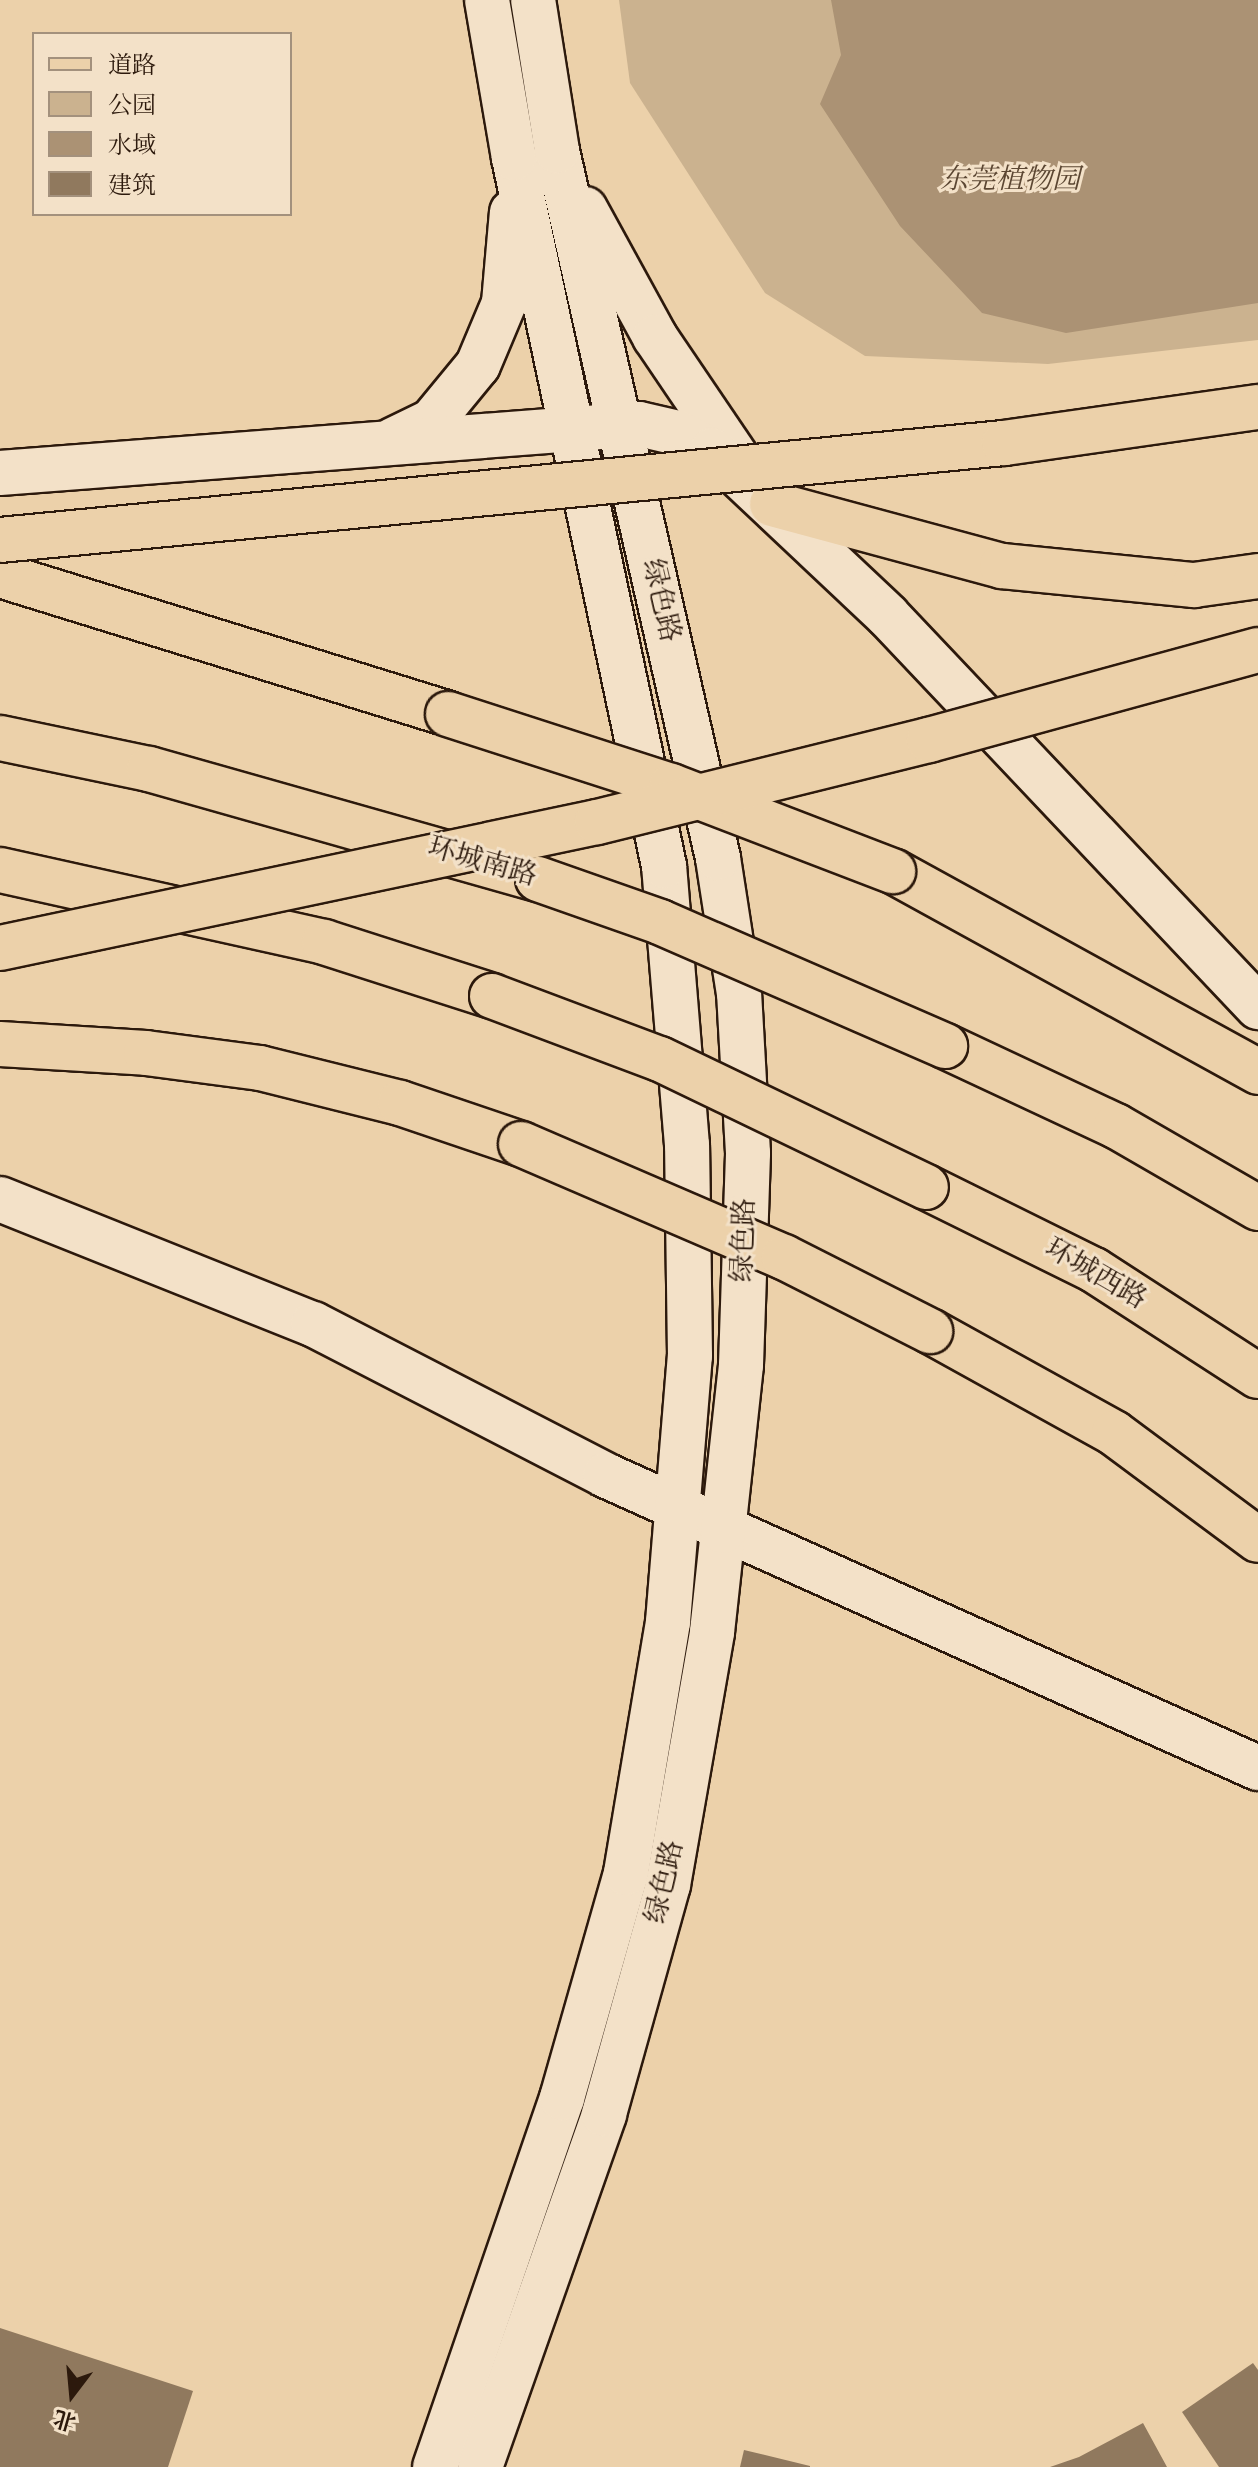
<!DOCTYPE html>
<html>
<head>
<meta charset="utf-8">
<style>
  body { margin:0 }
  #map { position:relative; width:1258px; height:2467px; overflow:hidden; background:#ecd1aa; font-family:Vollkorn,"Noto Serif SC",serif }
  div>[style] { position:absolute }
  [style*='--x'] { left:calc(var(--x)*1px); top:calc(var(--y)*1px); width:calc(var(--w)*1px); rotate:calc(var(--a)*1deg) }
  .green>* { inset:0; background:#cbb28f }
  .water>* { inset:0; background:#ab9274 }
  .building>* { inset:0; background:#90795e }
  .roads { filter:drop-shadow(2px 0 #2c190c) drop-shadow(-2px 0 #2c190c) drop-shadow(0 2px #2c190c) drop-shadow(0 -2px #2c190c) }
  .secondary>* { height:44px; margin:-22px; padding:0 22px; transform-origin:22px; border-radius:22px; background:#f3e1c8 }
  .primary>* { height:44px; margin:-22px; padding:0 22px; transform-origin:22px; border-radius:22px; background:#ecd1aa }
  .trunk>* { height:44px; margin:-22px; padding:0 22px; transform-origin:22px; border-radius:22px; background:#ecd1aa }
  .bridges { filter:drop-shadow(2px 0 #2c190c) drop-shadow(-2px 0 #2c190c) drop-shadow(0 2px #2c190c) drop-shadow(0 -2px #2c190c) }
  .primary-bridge>* { height:44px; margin:-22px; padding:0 22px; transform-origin:22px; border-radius:22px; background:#ecd1aa }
  .trunk-bridge>* { height:44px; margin:-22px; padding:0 22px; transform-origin:22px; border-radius:22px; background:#ecd1aa }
  span { translate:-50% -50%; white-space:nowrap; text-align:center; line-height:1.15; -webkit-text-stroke:6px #f3e1c8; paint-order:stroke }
  .park-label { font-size:28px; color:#5c4733; font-style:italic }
  .street-label { font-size:28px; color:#2c190c }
  .legend { position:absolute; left:32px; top:32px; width:260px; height:184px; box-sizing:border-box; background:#f3e1c8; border:2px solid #a3917d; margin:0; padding:10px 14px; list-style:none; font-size:24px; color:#2c190c }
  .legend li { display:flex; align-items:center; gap:16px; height:40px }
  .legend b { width:40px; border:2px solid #a3917d }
  .north { position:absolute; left:32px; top:2355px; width:80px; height:80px; -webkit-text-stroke:6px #f3e1c8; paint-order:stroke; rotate:196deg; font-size:22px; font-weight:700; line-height:32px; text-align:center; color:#2c190c }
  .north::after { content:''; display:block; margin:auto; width:28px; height:36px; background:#2c190c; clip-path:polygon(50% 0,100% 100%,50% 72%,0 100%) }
</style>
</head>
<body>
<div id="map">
  <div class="green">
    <i style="clip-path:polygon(619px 0,1258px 0,1258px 340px,1048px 364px,865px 356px,765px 293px,630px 83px)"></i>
  </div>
  <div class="water">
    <i style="clip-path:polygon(831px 0,1258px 0,1258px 303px,1066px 333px,982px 313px,900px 226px,820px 104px,841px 55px)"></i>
  </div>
  <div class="building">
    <i style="clip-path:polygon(0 2328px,193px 2391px,168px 2467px,0 2467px)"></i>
    <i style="clip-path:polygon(1253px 2363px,1258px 2370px,1258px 2467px,1219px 2467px,1182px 2412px)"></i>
    <i style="clip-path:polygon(1143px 2423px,1167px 2467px,1050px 2467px,1079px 2457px)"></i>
    <i style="clip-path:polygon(744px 2450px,810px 2466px,810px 2467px,740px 2467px)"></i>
  </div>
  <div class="roads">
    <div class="secondary">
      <i style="--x:585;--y:209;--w:146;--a:61.3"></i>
      <i style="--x:655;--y:337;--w:150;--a:55.9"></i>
      <i style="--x:393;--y:440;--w:43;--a:-26"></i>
      <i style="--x:432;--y:421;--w:72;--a:-50.6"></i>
      <i style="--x:478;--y:365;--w:67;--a:-67.2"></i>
      <i style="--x:504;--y:303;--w:91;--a:-85"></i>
      <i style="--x:0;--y:473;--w:641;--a:-4.38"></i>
      <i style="--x:639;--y:424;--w:40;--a:13"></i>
      <i style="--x:678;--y:433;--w:38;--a:27"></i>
      <i style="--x:712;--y:450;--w:241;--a:43.3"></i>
      <i style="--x:887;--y:615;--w:540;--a:46.58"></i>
      <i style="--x:0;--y:1199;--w:337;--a:21.8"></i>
      <i style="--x:313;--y:1324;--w:329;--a:27.3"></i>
      <i style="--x:605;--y:1475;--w:716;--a:24.17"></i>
      <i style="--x:435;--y:2467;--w:390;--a:-71"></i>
      <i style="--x:562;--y:2098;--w:234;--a:-74.1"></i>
      <i style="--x:626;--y:1873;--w:254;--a:-80.5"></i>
      <i style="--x:668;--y:1622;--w:267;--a:-85.3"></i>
      <i style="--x:690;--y:1356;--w:211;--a:-90.8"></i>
      <i style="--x:687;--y:1145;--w:280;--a:-94.7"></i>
      <i style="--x:664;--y:866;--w:724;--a:-101.96"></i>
      <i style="--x:514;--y:158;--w:160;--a:-99.7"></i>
      <i style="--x:480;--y:2467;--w:374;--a:-70.6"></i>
      <i style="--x:604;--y:2114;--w:238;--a:-74.4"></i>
      <i style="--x:668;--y:1885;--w:257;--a:-80.1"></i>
      <i style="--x:712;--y:1632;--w:102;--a:-83.8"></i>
      <i style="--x:723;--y:1531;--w:167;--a:-83.8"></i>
      <i style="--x:741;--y:1365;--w:212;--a:-88.1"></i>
      <i style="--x:748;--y:1153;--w:159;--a:-93.2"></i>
      <i style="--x:739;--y:994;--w:138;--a:-98.8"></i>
      <i style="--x:718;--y:858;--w:725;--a:-102.83"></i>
      <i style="--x:557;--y:151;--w:153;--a:-99"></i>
    </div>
    <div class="primary">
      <i style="--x:0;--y:575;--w:469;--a:17.2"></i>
      <i style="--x:893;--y:871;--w:417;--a:28.8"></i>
      <i style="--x:0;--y:1044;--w:146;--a:3.5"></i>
      <i style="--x:146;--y:1053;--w:115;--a:7.5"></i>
      <i style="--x:260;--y:1068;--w:144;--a:14"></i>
      <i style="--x:400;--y:1103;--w:128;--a:18.7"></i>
      <i style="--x:930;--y:1331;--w:210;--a:29"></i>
      <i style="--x:1114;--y:1433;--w:179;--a:36.6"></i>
    </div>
    <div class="trunk">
      <i style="--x:772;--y:504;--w:238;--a:15.1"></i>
      <i style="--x:1002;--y:566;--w:193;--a:5.7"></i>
      <i style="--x:1194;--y:585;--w:65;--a:-8"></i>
      <i style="--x:0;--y:738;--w:152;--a:11.8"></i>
      <i style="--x:149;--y:769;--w:404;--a:15.8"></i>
      <i style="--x:0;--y:870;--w:332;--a:12.5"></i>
      <i style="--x:324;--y:942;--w:176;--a:17.8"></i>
      <i style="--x:945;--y:1046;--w:189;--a:25.1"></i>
      <i style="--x:1116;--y:1126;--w:164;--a:30"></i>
      <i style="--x:926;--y:1187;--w:187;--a:26.3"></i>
      <i style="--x:1094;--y:1270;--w:195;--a:32.9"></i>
    </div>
  </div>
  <div class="bridges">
    <div class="primary-bridge">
      <i style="--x:448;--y:714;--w:234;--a:17.9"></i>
      <i style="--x:671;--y:786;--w:238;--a:21"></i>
      <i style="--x:521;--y:1144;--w:286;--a:23.3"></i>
      <i style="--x:784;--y:1257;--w:164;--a:26.9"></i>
    </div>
    <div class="trunk-bridge">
      <i style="--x:0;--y:540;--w:1009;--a:-5.52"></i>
      <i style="--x:1004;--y:443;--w:257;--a:-8.1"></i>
      <i style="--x:538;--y:879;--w:129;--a:19.4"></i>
      <i style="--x:660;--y:922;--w:311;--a:23.5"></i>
      <i style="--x:0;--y:948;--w:610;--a:-11.92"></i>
      <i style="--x:597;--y:822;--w:342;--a:-13.9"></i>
      <i style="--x:929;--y:740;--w:341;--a:-15.3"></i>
      <i style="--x:492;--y:996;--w:179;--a:20.6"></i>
      <i style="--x:660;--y:1059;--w:295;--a:25.7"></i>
    </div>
  </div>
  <div class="park-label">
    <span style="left:1010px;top:181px">东莞植物园</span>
  </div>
  <div class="street-label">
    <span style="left:660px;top:601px;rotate:77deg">绿色路</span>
    <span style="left:482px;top:863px;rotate:16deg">环城南路</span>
    <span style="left:745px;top:1240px;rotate:-88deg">绿色路</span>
    <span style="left:1095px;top:1275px;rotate:30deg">环城西路</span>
    <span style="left:666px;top:1882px;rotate:-77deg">绿色路</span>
  </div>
  <ul class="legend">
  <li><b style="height:10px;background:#ecd1aa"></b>道路</li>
  <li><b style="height:22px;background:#cbb28f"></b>公园</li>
  <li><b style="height:22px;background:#ab9274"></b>水域</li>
  <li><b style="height:22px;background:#90795e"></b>建筑</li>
  </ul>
  <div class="north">北</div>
</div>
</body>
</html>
